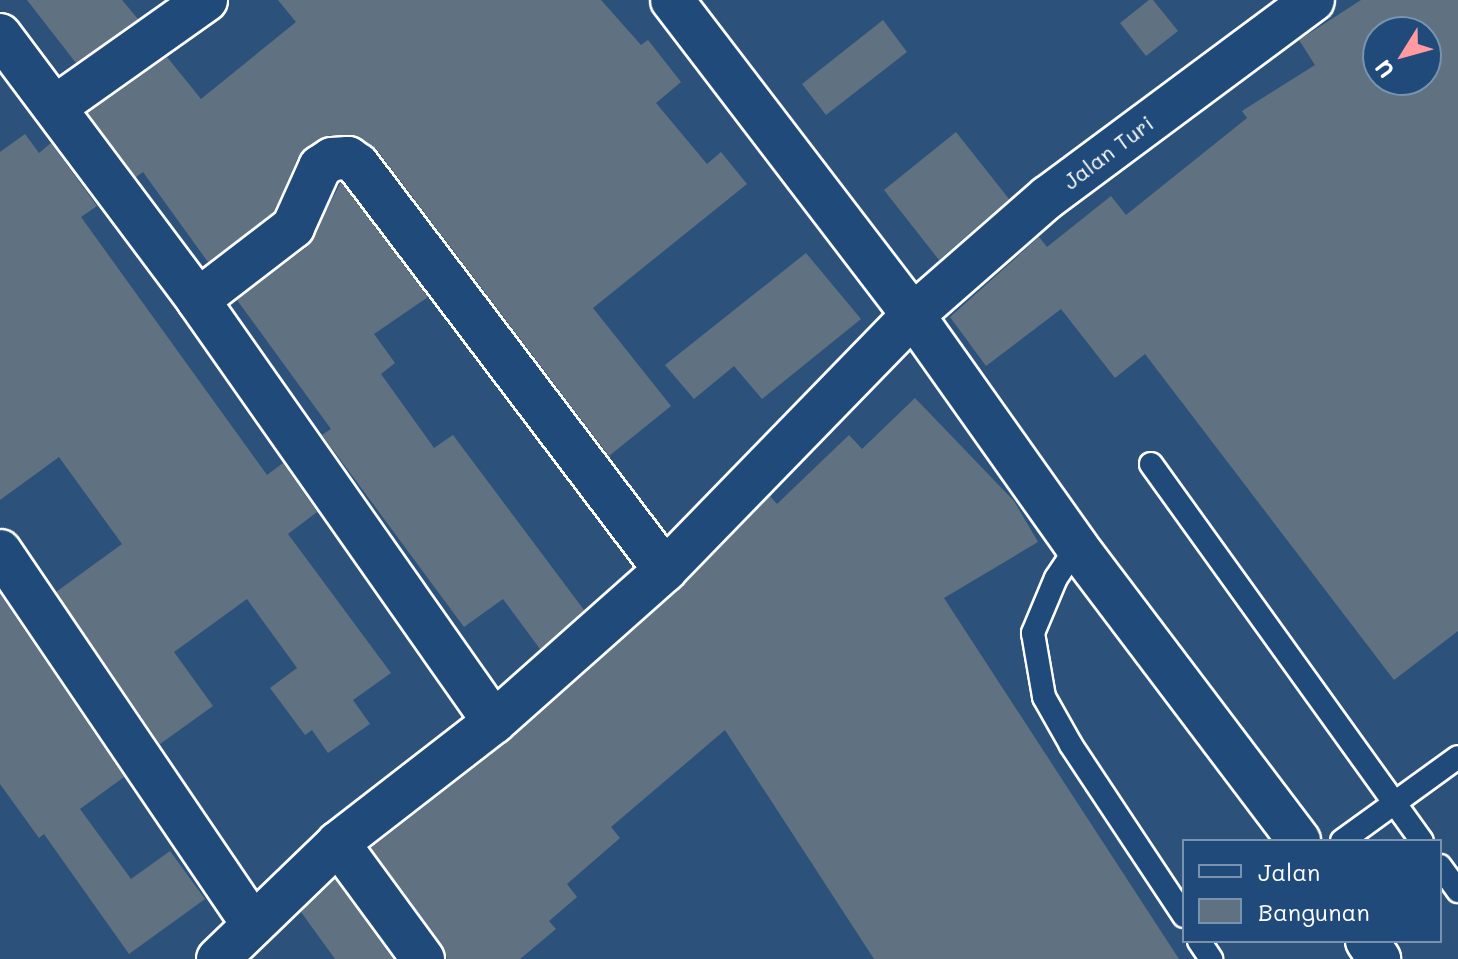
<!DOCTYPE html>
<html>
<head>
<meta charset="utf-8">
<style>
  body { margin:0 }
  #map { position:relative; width:1458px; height:959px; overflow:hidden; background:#2c527b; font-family:Mali,sans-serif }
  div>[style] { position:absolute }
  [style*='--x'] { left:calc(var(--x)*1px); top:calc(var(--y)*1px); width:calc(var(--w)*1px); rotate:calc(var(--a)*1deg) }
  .building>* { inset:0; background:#607281 }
  .roads { filter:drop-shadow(2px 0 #fff) drop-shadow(-2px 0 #fff) drop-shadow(0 2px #fff) drop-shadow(0 -2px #fff) }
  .lane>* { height:22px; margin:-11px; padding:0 11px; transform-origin:11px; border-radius:11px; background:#1f4a7a }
  .street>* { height:42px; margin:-21px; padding:0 21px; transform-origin:21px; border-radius:21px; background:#1f4a7a }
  span { translate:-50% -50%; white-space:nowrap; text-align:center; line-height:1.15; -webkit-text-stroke:6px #1f4a7a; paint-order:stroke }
  .street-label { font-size:22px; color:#fff }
  .legend { position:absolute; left:1182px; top:839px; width:260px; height:104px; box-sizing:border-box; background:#1f4a7a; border:2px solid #7992af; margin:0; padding:10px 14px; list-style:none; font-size:24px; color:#fff }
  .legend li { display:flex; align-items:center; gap:16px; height:40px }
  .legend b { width:40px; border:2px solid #7992af }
  .north { position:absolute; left:1362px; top:16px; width:80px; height:80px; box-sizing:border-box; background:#1f4a7a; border:2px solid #7992af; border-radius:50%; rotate:233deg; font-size:22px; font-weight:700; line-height:32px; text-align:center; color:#fff }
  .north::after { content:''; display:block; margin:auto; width:28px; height:36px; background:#ff9aa2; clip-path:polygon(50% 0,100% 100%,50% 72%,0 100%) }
</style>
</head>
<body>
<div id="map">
  <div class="building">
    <i style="clip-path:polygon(27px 0,122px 0,138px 19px,76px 63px)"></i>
    <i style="clip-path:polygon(278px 0,601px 0,641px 45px,648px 40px,681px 82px,656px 103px,707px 164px,721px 152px,747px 184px,593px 308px,671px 406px,609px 456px,377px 150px,361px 138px,330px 135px,307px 147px,298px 157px,274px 212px,208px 262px,143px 172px,136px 177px,88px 113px,167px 57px,201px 99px,296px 22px)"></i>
    <i style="clip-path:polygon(1149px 0,1153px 0,1178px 31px,1146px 56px,1120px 23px)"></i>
    <i style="clip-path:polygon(evenodd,1361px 0,1458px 0,1458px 631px,1394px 680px,1145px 354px,1115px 378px,1061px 309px,986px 366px,950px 317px,1039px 237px,1047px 247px,1111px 196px,1126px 215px,1247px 118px,1242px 111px,1315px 65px,1299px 40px,1361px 0,1378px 32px,1426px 32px,1426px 80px,1378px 80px,1378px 32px)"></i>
    <i style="clip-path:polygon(883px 20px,907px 52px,826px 115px,802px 84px)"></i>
    <i style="clip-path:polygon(956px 132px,1009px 199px,939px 260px,884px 190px)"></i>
    <i style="clip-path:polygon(25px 134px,39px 153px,51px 143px,97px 206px,81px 217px,267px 475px,283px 463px,317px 512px,288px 534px,391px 673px,353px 700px,370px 724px,328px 753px,312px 730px,305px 735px,270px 688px,297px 668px,247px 599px,174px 652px,213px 706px,160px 744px,56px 592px,122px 544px,59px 457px,0 500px,0 152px)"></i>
    <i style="clip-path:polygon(341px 182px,428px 297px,374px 334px,395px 363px,381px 374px,434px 448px,453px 435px,584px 610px,540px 649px,503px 599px,464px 627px,322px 435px,331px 429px,237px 300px,308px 246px)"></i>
    <i style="clip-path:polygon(806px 253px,861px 319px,762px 399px,734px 366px,694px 399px,665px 365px)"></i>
    <i style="clip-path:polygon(915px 398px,1014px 501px,1038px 542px,944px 598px,1179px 959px,874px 959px,725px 730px,611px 827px,620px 838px,567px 884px,577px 897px,549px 921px,556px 929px,520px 959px,447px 959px,442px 945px,371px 848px,510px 740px,681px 588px,770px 496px,777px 504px,849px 435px,862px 449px)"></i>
    <i style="clip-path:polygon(0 594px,124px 777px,80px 809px,131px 879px,170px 851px,205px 899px,129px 954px,44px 834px,39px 838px,0 784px)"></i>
    <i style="clip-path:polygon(335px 879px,393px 959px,335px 959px,301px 912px)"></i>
  </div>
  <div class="roads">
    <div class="lane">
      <i style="--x:1151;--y:464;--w:464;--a:54.3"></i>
      <i style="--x:1077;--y:547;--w:37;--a:124"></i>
      <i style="--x:1056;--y:578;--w:60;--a:112.7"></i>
      <i style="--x:1033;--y:633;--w:65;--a:80.2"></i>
      <i style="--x:1044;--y:697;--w:55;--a:60.6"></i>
      <i style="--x:1071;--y:745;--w:205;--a:56.5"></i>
      <i style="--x:1342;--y:841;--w:143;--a:-35.9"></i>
      <i style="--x:1440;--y:866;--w:31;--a:54"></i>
      <i style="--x:1199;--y:941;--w:22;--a:56"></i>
    </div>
    <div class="street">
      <i style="--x:672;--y:0;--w:397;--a:52.6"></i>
      <i style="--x:913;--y:315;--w:284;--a:54.7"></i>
      <i style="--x:1077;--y:547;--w:368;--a:52.9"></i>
      <i style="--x:0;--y:35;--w:331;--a:53.2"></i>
      <i style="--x:198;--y:300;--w:515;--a:54.95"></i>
      <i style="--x:55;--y:107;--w:185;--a:-35.3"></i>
      <i style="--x:198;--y:300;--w:120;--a:-37.5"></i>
      <i style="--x:293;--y:227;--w:66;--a:-65.8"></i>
      <i style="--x:320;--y:167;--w:14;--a:-34"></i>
      <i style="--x:332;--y:159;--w:16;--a:-4"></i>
      <i style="--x:348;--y:158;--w:12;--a:35"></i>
      <i style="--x:358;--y:165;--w:508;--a:52.84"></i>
      <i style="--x:0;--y:551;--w:451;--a:55.9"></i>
      <i style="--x:338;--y:843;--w:144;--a:53.8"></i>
      <i style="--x:1367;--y:941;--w:22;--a:56"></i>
      <i style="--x:218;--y:959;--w:167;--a:-44"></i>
      <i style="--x:338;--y:843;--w:197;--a:-37.8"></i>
      <i style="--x:494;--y:722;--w:229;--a:-41.6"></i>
      <i style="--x:665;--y:570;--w:356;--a:-45.8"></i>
      <i style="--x:913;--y:315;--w:179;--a:-41.2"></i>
      <i style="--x:1048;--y:197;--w:330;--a:-36.6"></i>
    </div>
  </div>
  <div class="street-label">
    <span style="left:1108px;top:152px;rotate:-37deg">Jalan Turi</span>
  </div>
  <ul class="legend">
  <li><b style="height:10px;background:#1f4a7a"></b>Jalan</li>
  <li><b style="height:22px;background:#607281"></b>Bangunan</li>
  </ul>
  <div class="north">U</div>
</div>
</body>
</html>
